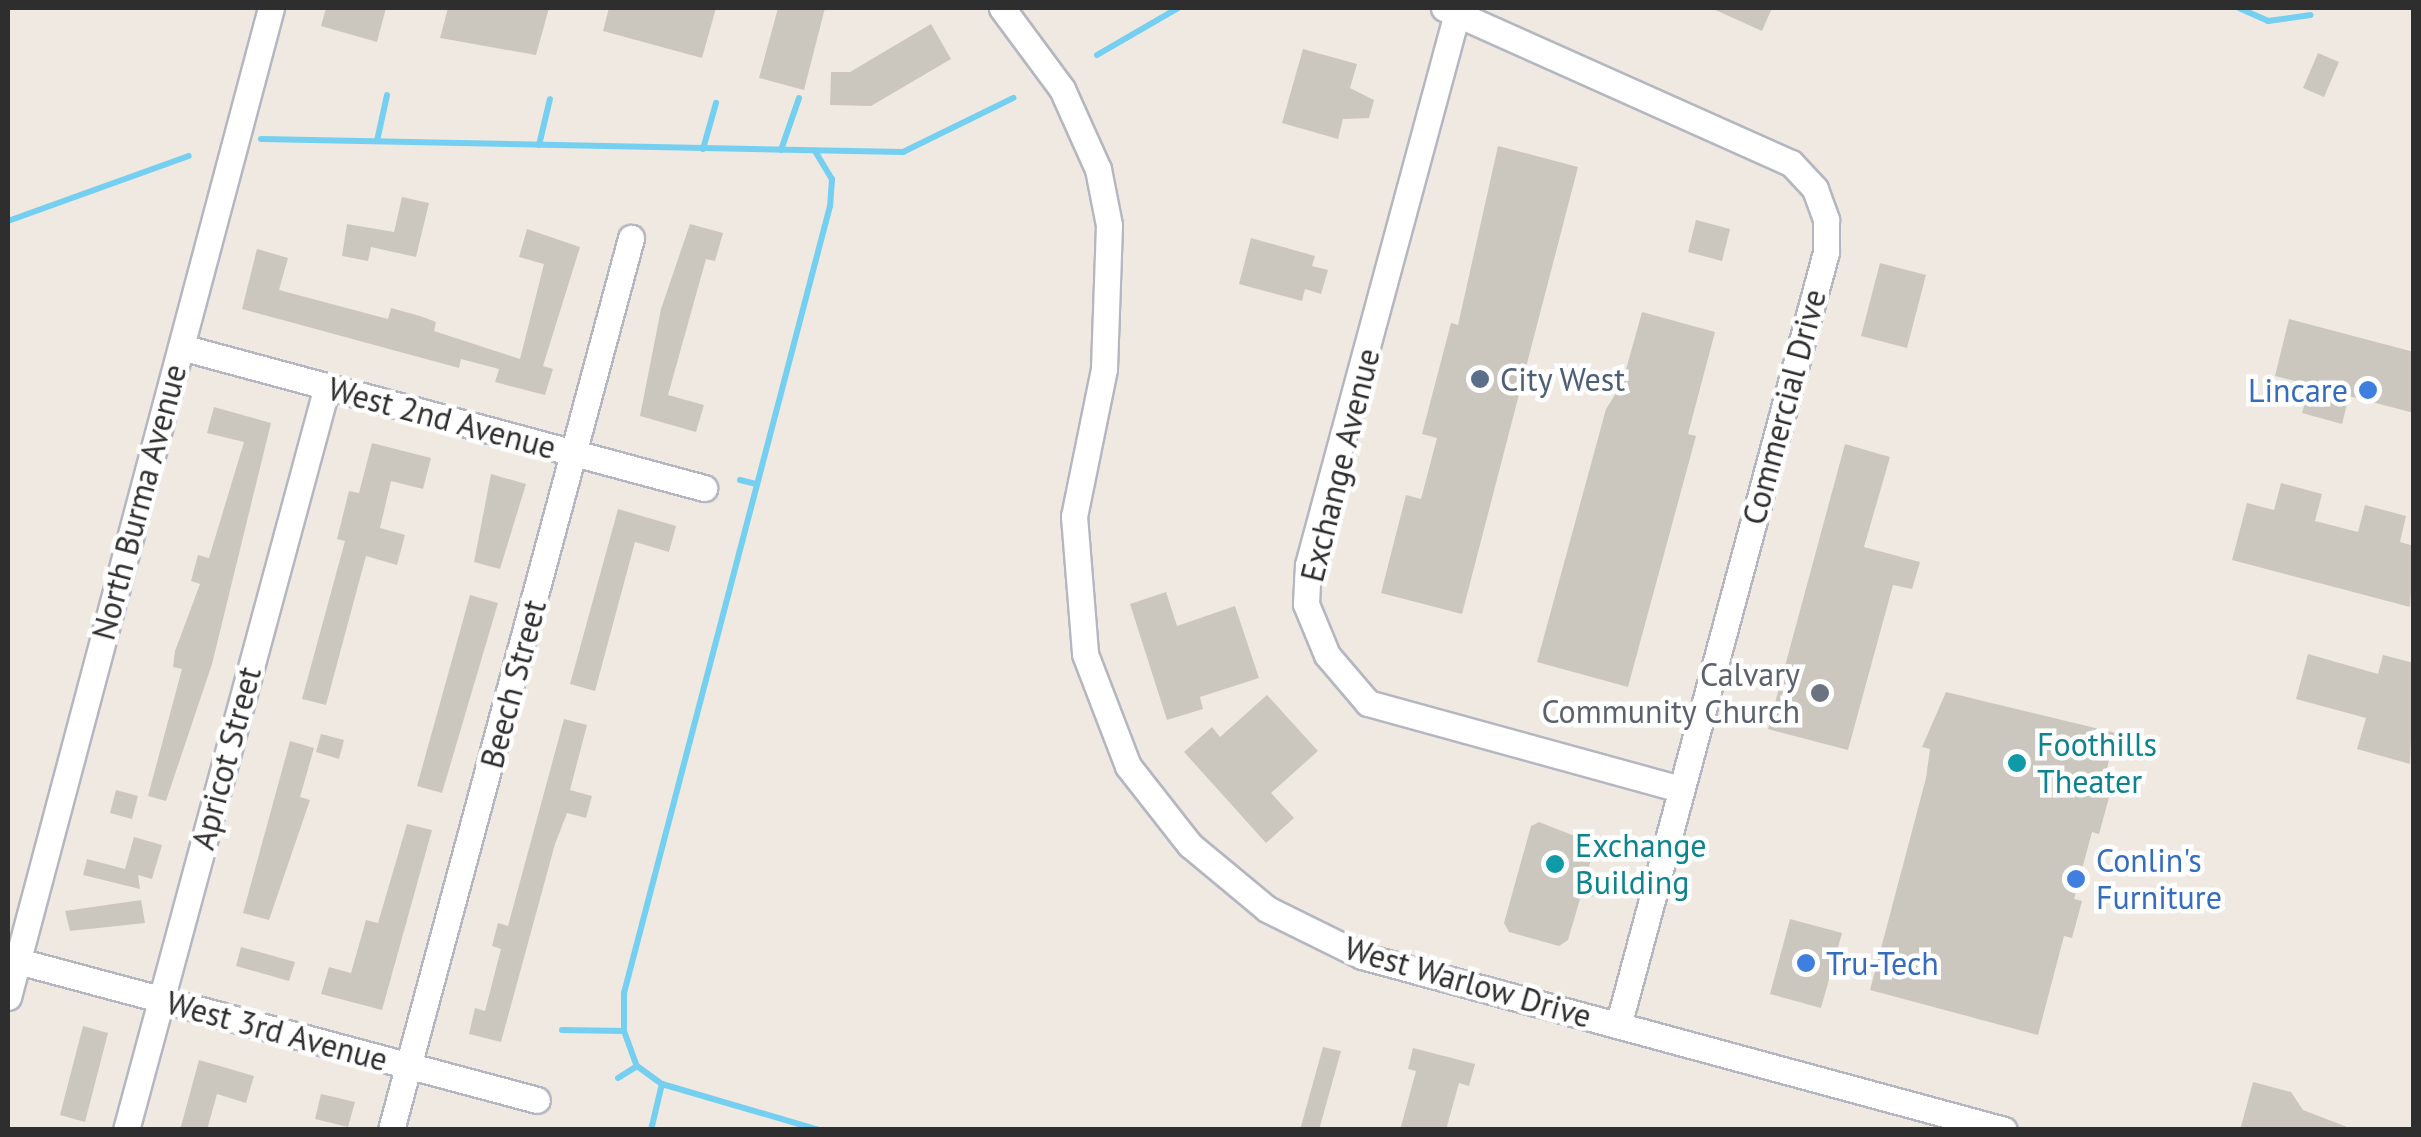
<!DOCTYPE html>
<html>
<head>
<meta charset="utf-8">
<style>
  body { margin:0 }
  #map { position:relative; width:2421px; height:1137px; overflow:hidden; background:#efe9e1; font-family:"PT Sans",sans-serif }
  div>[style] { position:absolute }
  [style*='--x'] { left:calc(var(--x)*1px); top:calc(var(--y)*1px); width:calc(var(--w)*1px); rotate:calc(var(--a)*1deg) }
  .stream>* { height:6px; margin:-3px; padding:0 3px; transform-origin:3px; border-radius:3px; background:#75cff0 }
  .building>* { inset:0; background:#cbc7bf }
  .roads { filter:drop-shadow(2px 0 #b4b7c1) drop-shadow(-2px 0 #b4b7c1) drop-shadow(0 2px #b4b7c1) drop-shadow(0 -2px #b4b7c1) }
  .minor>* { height:25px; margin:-12.5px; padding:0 12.5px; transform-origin:12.5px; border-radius:12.5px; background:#fff }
  .dots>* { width:28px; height:28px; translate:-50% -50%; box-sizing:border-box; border:5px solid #fff; border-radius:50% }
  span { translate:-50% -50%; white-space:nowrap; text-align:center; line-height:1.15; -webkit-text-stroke:9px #fff; paint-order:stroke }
  .service-label { font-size:32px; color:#4e5e75 }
  .left { translate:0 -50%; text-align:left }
  .shop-label { font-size:32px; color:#366cbe }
  .right { translate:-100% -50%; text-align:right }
  .street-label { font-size:32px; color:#2e2e2e }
  .worship-label { font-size:32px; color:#5b616d }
  .culture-label { font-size:32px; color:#0d838f }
  .frame { position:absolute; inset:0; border:10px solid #2e2e2e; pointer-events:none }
</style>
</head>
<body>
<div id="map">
  <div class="stream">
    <i style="--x:2239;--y:8;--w:32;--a:24"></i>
    <i style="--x:2268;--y:21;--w:43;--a:-7.9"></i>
    <i style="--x:1097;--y:55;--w:94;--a:-30.1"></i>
    <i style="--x:261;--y:139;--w:642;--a:1.16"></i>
    <i style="--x:903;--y:152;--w:123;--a:-26.1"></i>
    <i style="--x:377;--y:141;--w:47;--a:-77.7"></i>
    <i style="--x:539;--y:145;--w:47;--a:-76.6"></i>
    <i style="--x:703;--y:149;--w:48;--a:-74.2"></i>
    <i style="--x:781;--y:150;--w:55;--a:-70.9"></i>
    <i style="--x:815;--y:151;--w:33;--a:59"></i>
    <i style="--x:832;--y:179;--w:27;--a:94"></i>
    <i style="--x:830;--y:206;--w:814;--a:104.67"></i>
    <i style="--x:624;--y:993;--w:38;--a:90"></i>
    <i style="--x:624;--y:1031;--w:37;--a:70"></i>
    <i style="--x:637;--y:1066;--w:31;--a:36"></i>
    <i style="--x:662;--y:1084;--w:164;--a:16.3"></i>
    <i style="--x:8;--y:221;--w:192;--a:-19.8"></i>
    <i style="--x:740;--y:480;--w:16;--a:14"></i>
    <i style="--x:562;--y:1030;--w:62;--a:0.9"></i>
    <i style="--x:618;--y:1078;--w:22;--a:-32"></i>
    <i style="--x:651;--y:1130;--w:47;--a:-76.6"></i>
  </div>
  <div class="building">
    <i style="clip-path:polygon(326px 8px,386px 8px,377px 42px,321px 26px)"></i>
    <i style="clip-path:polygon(448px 8px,549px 8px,536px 55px,440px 38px)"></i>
    <i style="clip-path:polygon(609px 8px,716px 8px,702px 58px,603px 31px)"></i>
    <i style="clip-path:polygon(778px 8px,825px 8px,804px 90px,759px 78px)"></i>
    <i style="clip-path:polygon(1711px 8px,1772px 8px,1762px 31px)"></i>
    <i style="clip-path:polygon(931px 24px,951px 59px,871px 106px,830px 105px,831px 72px,850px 72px)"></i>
    <i style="clip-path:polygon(1303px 49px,1357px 64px,1350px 88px,1374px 100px,1369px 118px,1343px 119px,1338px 139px,1282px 123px)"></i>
    <i style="clip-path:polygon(2318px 53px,2339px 62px,2324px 97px,2303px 88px)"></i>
    <i style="clip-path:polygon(1498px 146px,1578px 167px,1462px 614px,1381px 593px,1406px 495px,1421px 499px,1437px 438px,1422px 434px,1451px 323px,1458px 325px)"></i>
    <i style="clip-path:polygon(402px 197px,429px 203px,416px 257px,371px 247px,368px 261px,342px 256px,347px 224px,394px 232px)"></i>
    <i style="clip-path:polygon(1696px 220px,1730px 229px,1722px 261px,1688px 252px)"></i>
    <i style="clip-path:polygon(690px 224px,723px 233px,715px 261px,706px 259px,668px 395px,704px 405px,696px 432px,640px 416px,661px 309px)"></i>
    <i style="clip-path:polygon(527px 229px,580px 247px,543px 366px,553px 369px,545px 395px,495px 382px,499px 369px,461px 359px,459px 368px,242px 309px,257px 249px,288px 258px,279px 290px,388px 319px,391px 308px,420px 316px,436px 322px,434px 331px,520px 359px,544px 264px,519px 257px)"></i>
    <i style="clip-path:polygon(1251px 238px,1315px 256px,1312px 266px,1328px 270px,1321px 294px,1305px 289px,1302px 301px,1239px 284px)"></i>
    <i style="clip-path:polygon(1880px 263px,1926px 275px,1907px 348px,1861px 336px)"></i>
    <i style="clip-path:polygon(1642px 312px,1715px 332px,1688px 434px,1696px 436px,1628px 687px,1537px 662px,1606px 409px,1622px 384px)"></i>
    <i style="clip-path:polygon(2289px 319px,2414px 352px,2414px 413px,2349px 396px,2342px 424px,2302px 413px,2310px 385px,2275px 376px)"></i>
    <i style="clip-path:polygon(214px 407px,271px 423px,212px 664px,166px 801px,148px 796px,182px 669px,173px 667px,175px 651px,200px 584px,191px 581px,198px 555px,209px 558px,244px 442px,207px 433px)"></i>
    <i style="clip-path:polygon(372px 443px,431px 458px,423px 489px,391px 481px,380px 528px,405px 535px,397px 565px,366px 556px,326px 705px,302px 699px,345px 541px,337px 539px,349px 491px,359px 493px)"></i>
    <i style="clip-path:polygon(1845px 444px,1890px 457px,1864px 547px,1920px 562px,1912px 589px,1893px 585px,1848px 750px,1768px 729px)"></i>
    <i style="clip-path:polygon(491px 474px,526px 484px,500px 569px,474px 562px)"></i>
    <i style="clip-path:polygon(2281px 483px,2322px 494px,2315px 521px,2358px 532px,2365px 505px,2406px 516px,2400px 542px,2414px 546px,2410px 607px,2232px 560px,2247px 503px,2274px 510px)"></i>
    <i style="clip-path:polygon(618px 509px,676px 526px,669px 552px,635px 542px,595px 691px,570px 684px)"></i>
    <i style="clip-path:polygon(1166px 592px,1177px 626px,1235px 606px,1259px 678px,1200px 697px,1203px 709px,1167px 720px,1130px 604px)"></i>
    <i style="clip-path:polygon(470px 595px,498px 603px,442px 793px,417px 786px)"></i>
    <i style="clip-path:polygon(2308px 654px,2378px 674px,2383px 655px,2414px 663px,2410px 764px,2357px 749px,2366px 718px,2296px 699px)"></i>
    <i style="clip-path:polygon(1946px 692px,2116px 733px,2104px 780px,2113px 783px,2099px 834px,2092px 832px,2074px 899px,2082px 901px,2072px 938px,2064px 936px,2038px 1035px,1870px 990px,1926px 778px,1930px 749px,1922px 747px)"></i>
    <i style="clip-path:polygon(1267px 695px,1318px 751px,1271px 793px,1294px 818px,1266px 843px,1184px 752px,1212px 727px,1220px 737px)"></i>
    <i style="clip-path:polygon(564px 719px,587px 725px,570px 790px,592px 796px,586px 818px,567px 813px,555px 844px,501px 1042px,469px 1034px,475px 1008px,485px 1011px,501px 949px,492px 946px,498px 923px,508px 926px)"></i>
    <i style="clip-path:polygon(321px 734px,344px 740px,339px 759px,316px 752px)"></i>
    <i style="clip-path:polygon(290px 741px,314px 748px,300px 797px,310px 800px,269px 920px,243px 913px)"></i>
    <i style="clip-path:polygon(116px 790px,138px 796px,132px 819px,110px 813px)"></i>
    <i style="clip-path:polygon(1539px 822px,1595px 844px,1584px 885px,1594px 896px,1580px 899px,1568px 940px,1559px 946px,1509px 932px,1504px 923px,1531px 826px)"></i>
    <i style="clip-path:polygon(407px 824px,432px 830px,382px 1010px,321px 994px,329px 967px,351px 973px,366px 920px,378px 923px)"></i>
    <i style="clip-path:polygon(134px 837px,162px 845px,152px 879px,138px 875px,140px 889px,83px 875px,87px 859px,125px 869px)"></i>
    <i style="clip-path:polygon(141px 900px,145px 923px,70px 931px,65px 911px)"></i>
    <i style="clip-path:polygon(1790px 919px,1842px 933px,1821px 1008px,1770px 994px)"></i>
    <i style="clip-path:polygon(241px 947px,295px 962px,289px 981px,236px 966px)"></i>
    <i style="clip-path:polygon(83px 1026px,108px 1033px,85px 1122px,60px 1115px)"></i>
    <i style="clip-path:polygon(1323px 1047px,1341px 1051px,1319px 1130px,1300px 1130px)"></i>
    <i style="clip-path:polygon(1413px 1048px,1475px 1064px,1469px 1086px,1459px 1083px,1446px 1130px,1400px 1130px,1416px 1071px,1408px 1069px)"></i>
    <i style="clip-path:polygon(199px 1060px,254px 1076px,246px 1103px,217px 1094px,207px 1130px,180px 1130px)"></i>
    <i style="clip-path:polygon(2253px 1082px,2291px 1092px,2303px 1110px,2355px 1130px,2240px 1130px)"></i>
    <i style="clip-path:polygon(321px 1094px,355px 1102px,348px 1127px,315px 1119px)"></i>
  </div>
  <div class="roads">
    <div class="minor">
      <i style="--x:1002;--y:8;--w:101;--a:53.5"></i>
      <i style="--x:1062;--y:89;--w:88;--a:65.8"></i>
      <i style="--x:1098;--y:169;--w:57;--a:78.9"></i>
      <i style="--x:1109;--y:225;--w:144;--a:92"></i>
      <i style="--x:1104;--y:369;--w:150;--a:101.5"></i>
      <i style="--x:1074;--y:516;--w:138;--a:85.4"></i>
      <i style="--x:1085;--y:654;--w:120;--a:69"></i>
      <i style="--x:1128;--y:766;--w:100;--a:51.9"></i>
      <i style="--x:1190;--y:845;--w:100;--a:39.7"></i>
      <i style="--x:1267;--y:909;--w:106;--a:26.3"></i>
      <i style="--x:1362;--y:956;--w:665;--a:15.16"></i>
      <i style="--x:1444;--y:8;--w:380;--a:24.1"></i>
      <i style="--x:1791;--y:163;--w:35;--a:47"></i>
      <i style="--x:1815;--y:189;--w:33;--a:70"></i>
      <i style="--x:1826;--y:220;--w:32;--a:90"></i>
      <i style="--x:1826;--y:252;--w:801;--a:105.04"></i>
      <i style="--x:1457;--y:13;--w:572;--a:105.11"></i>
      <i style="--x:1308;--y:565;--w:39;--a:93"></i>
      <i style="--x:1306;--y:604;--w:55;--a:67.6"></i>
      <i style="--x:1327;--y:655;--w:63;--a:49.5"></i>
      <i style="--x:1368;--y:703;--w:325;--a:15.4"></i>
      <i style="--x:181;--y:347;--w:542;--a:15.09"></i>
      <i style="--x:18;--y:961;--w:537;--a:14.99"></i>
      <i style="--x:8;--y:997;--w:1023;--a:-75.11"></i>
      <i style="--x:126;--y:1130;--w:771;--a:-74.88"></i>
      <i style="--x:391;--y:1130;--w:924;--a:-74.94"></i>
    </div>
  </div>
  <div class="dots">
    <i style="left:1480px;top:379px;background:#5c6f8a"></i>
    <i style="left:2368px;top:390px;background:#3f7fe0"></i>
    <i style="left:1820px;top:693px;background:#6b7280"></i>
    <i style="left:2017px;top:763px;background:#0f9aa8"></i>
    <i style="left:1555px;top:864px;background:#0f9aa8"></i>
    <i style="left:2076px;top:879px;background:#3f7fe0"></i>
    <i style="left:1806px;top:963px;background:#3f7fe0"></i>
  </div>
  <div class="service-label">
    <span class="left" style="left:1500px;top:379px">City West</span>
  </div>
  <div class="shop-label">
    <span class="right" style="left:2348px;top:390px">Lincare</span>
    <span class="left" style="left:2096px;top:879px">Conlin's<br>Furniture</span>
    <span class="left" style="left:1826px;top:963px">Tru-Tech</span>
  </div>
  <div class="street-label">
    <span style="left:1784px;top:407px;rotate:-75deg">Commercial Drive</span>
    <span style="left:442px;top:418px;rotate:15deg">West 2nd Avenue</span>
    <span style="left:1340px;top:465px;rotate:-76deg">Exchange Avenue</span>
    <span style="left:139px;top:502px;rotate:-75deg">North Burma Avenue</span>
    <span style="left:513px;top:684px;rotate:-75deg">Beech Street</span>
    <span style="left:226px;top:758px;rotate:-75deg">Apricot Street</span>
    <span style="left:1468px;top:982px;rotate:16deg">West Warlow Drive</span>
    <span style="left:277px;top:1031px;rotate:15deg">West 3rd Avenue</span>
  </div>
  <div class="worship-label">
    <span class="right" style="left:1800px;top:693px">Calvary<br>Community Church</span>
  </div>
  <div class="culture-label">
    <span class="left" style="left:2037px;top:763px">Foothills<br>Theater</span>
    <span class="left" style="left:1575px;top:864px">Exchange<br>Building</span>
  </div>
  <div class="frame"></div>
</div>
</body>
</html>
